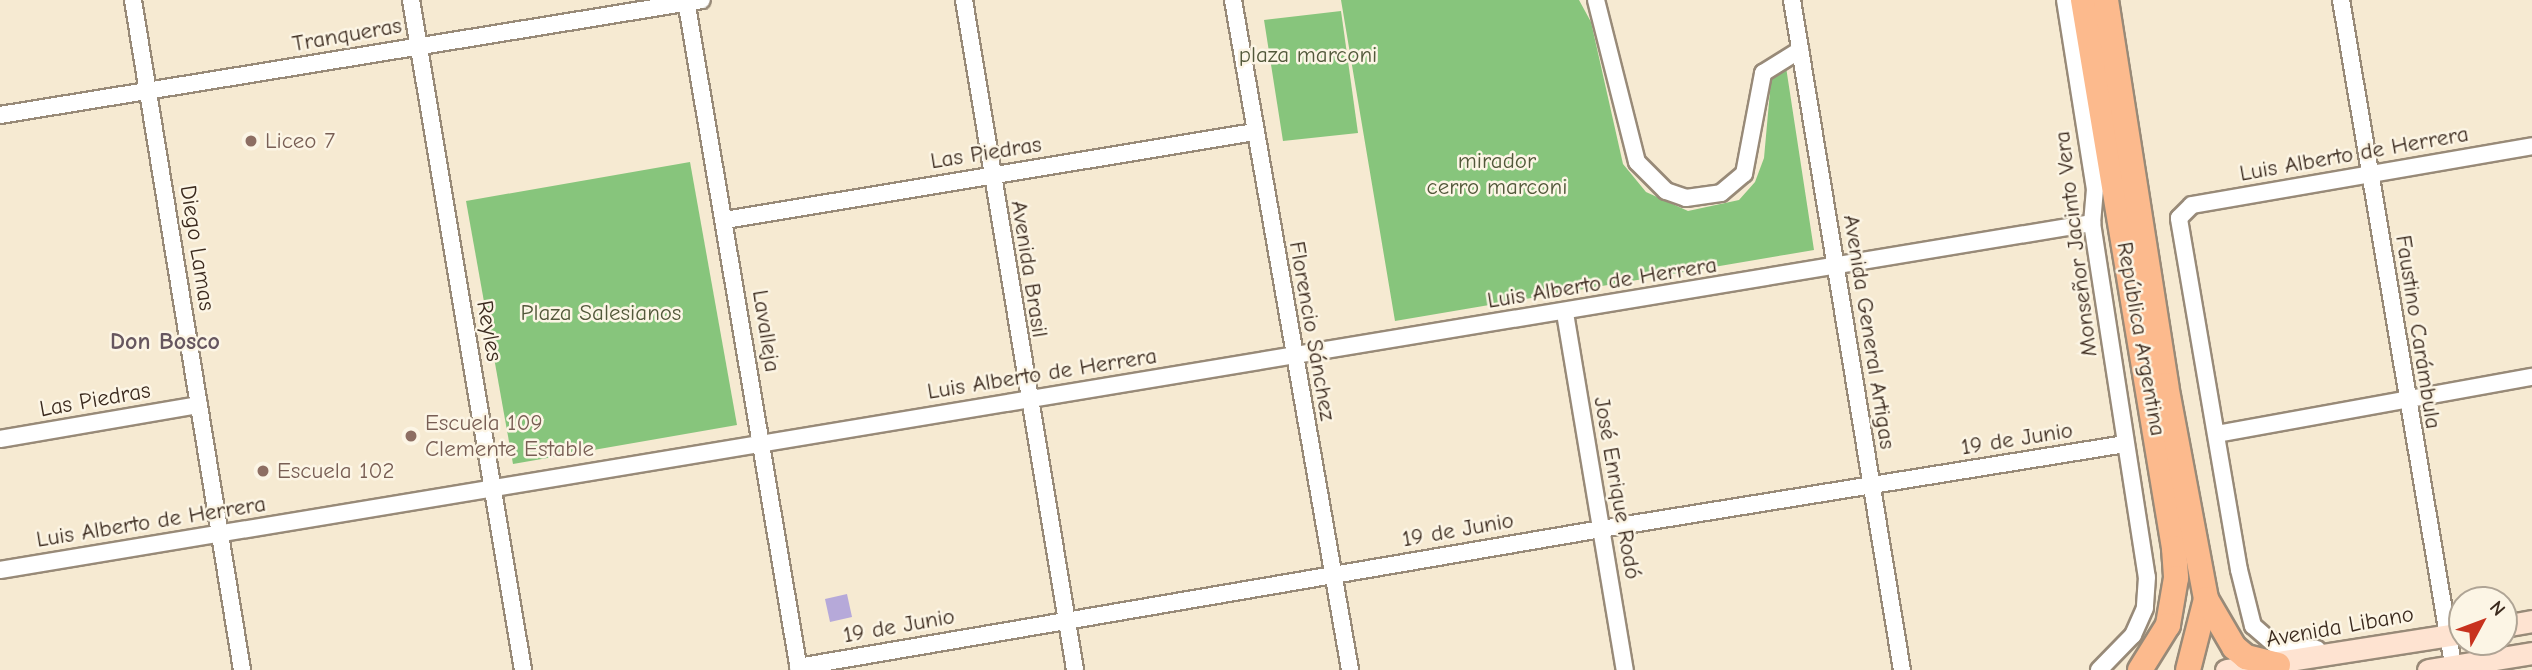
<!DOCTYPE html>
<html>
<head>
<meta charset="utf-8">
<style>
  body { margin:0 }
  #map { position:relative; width:2532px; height:670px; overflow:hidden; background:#f6ead2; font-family:"Comic Neue",sans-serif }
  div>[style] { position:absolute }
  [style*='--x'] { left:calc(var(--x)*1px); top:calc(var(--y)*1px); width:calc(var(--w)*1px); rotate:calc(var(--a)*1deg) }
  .green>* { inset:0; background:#87c57c }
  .building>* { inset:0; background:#b6a9d9 }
  .roads { filter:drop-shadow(2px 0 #988a78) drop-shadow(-2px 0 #988a78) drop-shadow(0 2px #988a78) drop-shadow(0 -2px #988a78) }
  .minor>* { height:16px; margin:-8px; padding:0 8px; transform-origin:8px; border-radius:8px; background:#fff }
  .secondary>* { height:21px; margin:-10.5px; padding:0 10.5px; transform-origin:10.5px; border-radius:10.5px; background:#fee3d1 }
  .trunk>* { height:24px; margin:-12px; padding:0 12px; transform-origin:12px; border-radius:12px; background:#fcba8d }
  .dots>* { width:19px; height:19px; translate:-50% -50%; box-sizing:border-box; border:4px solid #fcf5e5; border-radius:50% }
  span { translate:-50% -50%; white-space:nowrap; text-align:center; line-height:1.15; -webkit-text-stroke:5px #fcf5e5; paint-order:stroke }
  .street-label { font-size:23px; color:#3b2a1e }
  .park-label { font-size:23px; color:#52583a }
  .education-label { font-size:23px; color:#785e54 }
  .left { translate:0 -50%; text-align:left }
  .neighbourhood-label { font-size:24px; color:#66565f; font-weight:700 }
  .north { position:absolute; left:2448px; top:586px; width:70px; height:70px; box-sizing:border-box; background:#fcf5e5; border:2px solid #afa495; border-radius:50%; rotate:49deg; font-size:19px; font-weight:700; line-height:28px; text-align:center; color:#3b2a1e }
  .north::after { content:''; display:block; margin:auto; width:24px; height:32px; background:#c8321e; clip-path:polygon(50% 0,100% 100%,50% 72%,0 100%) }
</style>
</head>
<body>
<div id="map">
  <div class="green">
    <i style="clip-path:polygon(1341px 0,1579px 0,1591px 22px,1623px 164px,1646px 192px,1688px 211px,1739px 200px,1755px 182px,1764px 158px,1771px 80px,1786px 67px,1814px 250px,1395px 321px)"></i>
    <i style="clip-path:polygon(1341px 11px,1358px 133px,1283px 141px,1264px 20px)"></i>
    <i style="clip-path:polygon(690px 162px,737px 425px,513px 464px,466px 201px)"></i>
  </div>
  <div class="building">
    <i style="clip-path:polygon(847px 594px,852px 617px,830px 622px,825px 599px)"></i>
  </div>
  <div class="roads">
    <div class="minor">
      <i style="--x:133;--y:0;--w:679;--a:80.76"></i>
      <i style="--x:411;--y:0;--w:679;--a:80.51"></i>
      <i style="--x:686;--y:0;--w:679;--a:80.43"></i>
      <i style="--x:964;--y:0;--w:679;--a:80.59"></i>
      <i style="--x:1233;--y:0;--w:680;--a:80.09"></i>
      <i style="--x:1596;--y:0;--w:167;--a:75.8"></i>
      <i style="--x:1637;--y:162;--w:41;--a:45"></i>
      <i style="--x:1666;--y:191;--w:21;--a:19"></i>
      <i style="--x:1686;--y:198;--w:35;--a:-8"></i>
      <i style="--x:1721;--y:193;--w:30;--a:-40"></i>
      <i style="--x:1744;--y:174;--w:103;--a:-79.3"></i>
      <i style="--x:1763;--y:73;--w:44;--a:-31.9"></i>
      <i style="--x:1792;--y:0;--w:679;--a:80.68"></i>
      <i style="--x:2065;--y:0;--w:191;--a:81"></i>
      <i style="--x:2095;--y:189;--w:34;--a:95"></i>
      <i style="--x:2092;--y:223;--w:358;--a:81.2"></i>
      <i style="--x:2147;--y:577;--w:31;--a:94"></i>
      <i style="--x:2145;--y:608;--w:30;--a:114"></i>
      <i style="--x:2133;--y:635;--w:49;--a:134.2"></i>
      <i style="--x:2341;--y:0;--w:679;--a:80.43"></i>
      <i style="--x:0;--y:115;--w:711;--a:-9.3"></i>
      <i style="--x:725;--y:220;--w:536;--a:-9.44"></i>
      <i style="--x:1565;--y:313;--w:362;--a:80.5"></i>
      <i style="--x:2217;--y:434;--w:320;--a:-10.3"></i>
      <i style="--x:0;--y:439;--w:202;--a:-9.7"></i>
      <i style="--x:0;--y:570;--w:2121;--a:-9.42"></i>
      <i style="--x:2317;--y:649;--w:43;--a:-173.4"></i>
      <i style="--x:2274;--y:644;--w:28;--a:-139"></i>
      <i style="--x:2253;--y:626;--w:58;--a:-104"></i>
      <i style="--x:2239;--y:570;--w:357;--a:-99.7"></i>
      <i style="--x:2179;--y:218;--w:18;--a:-45"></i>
      <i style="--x:2192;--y:205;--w:345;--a:-9.8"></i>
      <i style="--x:798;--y:667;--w:815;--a:-9.75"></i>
      <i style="--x:1601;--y:529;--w:531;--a:-9.21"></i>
    </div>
    <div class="secondary">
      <i style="--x:2504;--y:626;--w:28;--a:-10"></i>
      <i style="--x:2226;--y:670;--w:239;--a:-8.9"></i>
      <i style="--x:2428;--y:670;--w:105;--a:-9.3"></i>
    </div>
    <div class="trunk">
      <i style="--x:2083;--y:0;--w:556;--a:80.57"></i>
      <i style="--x:2174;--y:548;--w:30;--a:86"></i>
      <i style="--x:2176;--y:578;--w:48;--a:99.7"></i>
      <i style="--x:2168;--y:625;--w:53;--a:121.9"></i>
      <i style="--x:2106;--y:0;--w:390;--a:81.1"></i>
      <i style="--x:2166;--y:385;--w:218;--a:79.4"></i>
      <i style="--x:2206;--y:599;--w:73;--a:104.2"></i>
      <i style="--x:2206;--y:599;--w:56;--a:59.7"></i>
      <i style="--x:2234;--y:647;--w:16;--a:40"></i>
      <i style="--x:2246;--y:657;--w:33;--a:14"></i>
    </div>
  </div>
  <div class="dots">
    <i style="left:251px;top:141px;background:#8d6e63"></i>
    <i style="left:411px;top:436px;background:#8d6e63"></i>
    <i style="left:263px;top:471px;background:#8d6e63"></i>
  </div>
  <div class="street-label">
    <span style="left:347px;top:35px;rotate:-10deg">Tranqueras</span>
    <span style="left:986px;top:153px;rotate:-9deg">Las Piedras</span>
    <span style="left:2354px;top:154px;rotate:-10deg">Luis Alberto de Herrera</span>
    <span style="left:2076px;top:244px;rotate:-97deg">Monseñor Jacinto Vera</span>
    <span style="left:197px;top:248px;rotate:81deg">Diego Lamas</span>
    <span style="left:1029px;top:269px;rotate:81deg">Avenida Brasil</span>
    <span style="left:1602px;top:283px;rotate:-9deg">Luis Alberto de Herrera</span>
    <span style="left:489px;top:331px;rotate:80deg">Reyles</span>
    <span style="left:766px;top:331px;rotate:81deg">Lavalleja</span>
    <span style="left:1312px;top:331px;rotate:80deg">Florencio Sánchez</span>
    <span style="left:1869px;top:332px;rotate:81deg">Avenida General Artigas</span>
    <span style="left:2418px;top:332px;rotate:81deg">Faustino Carámbula</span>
    <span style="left:2141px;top:339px;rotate:80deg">República Argentina</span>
    <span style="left:1042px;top:374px;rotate:-9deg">Luis Alberto de Herrera</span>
    <span style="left:95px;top:400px;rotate:-10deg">Las Piedras</span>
    <span style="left:2017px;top:439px;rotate:-9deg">19 de Junio</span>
    <span style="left:1617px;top:488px;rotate:80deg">José Enrique Rodó</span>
    <span style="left:151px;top:522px;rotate:-9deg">Luis Alberto de Herrera</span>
    <span style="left:1458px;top:530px;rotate:-10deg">19 de Junio</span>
    <span style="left:899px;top:626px;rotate:-10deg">19 de Junio</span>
    <span style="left:2340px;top:627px;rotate:-10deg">Avenida Libano</span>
  </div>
  <div class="park-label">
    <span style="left:1308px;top:55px">plaza marconi</span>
    <span style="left:1497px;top:174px">mirador<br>cerro marconi</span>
    <span style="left:601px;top:313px">Plaza Salesianos</span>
  </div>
  <div class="education-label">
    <span class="left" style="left:265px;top:141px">Liceo 7</span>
    <span class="left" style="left:425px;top:436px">Escuela 109<br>Clemente Estable</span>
    <span class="left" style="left:277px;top:471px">Escuela 102</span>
  </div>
  <div class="neighbourhood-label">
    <span style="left:165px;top:342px">Don Bosco</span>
  </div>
  <div class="north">N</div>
</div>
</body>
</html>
